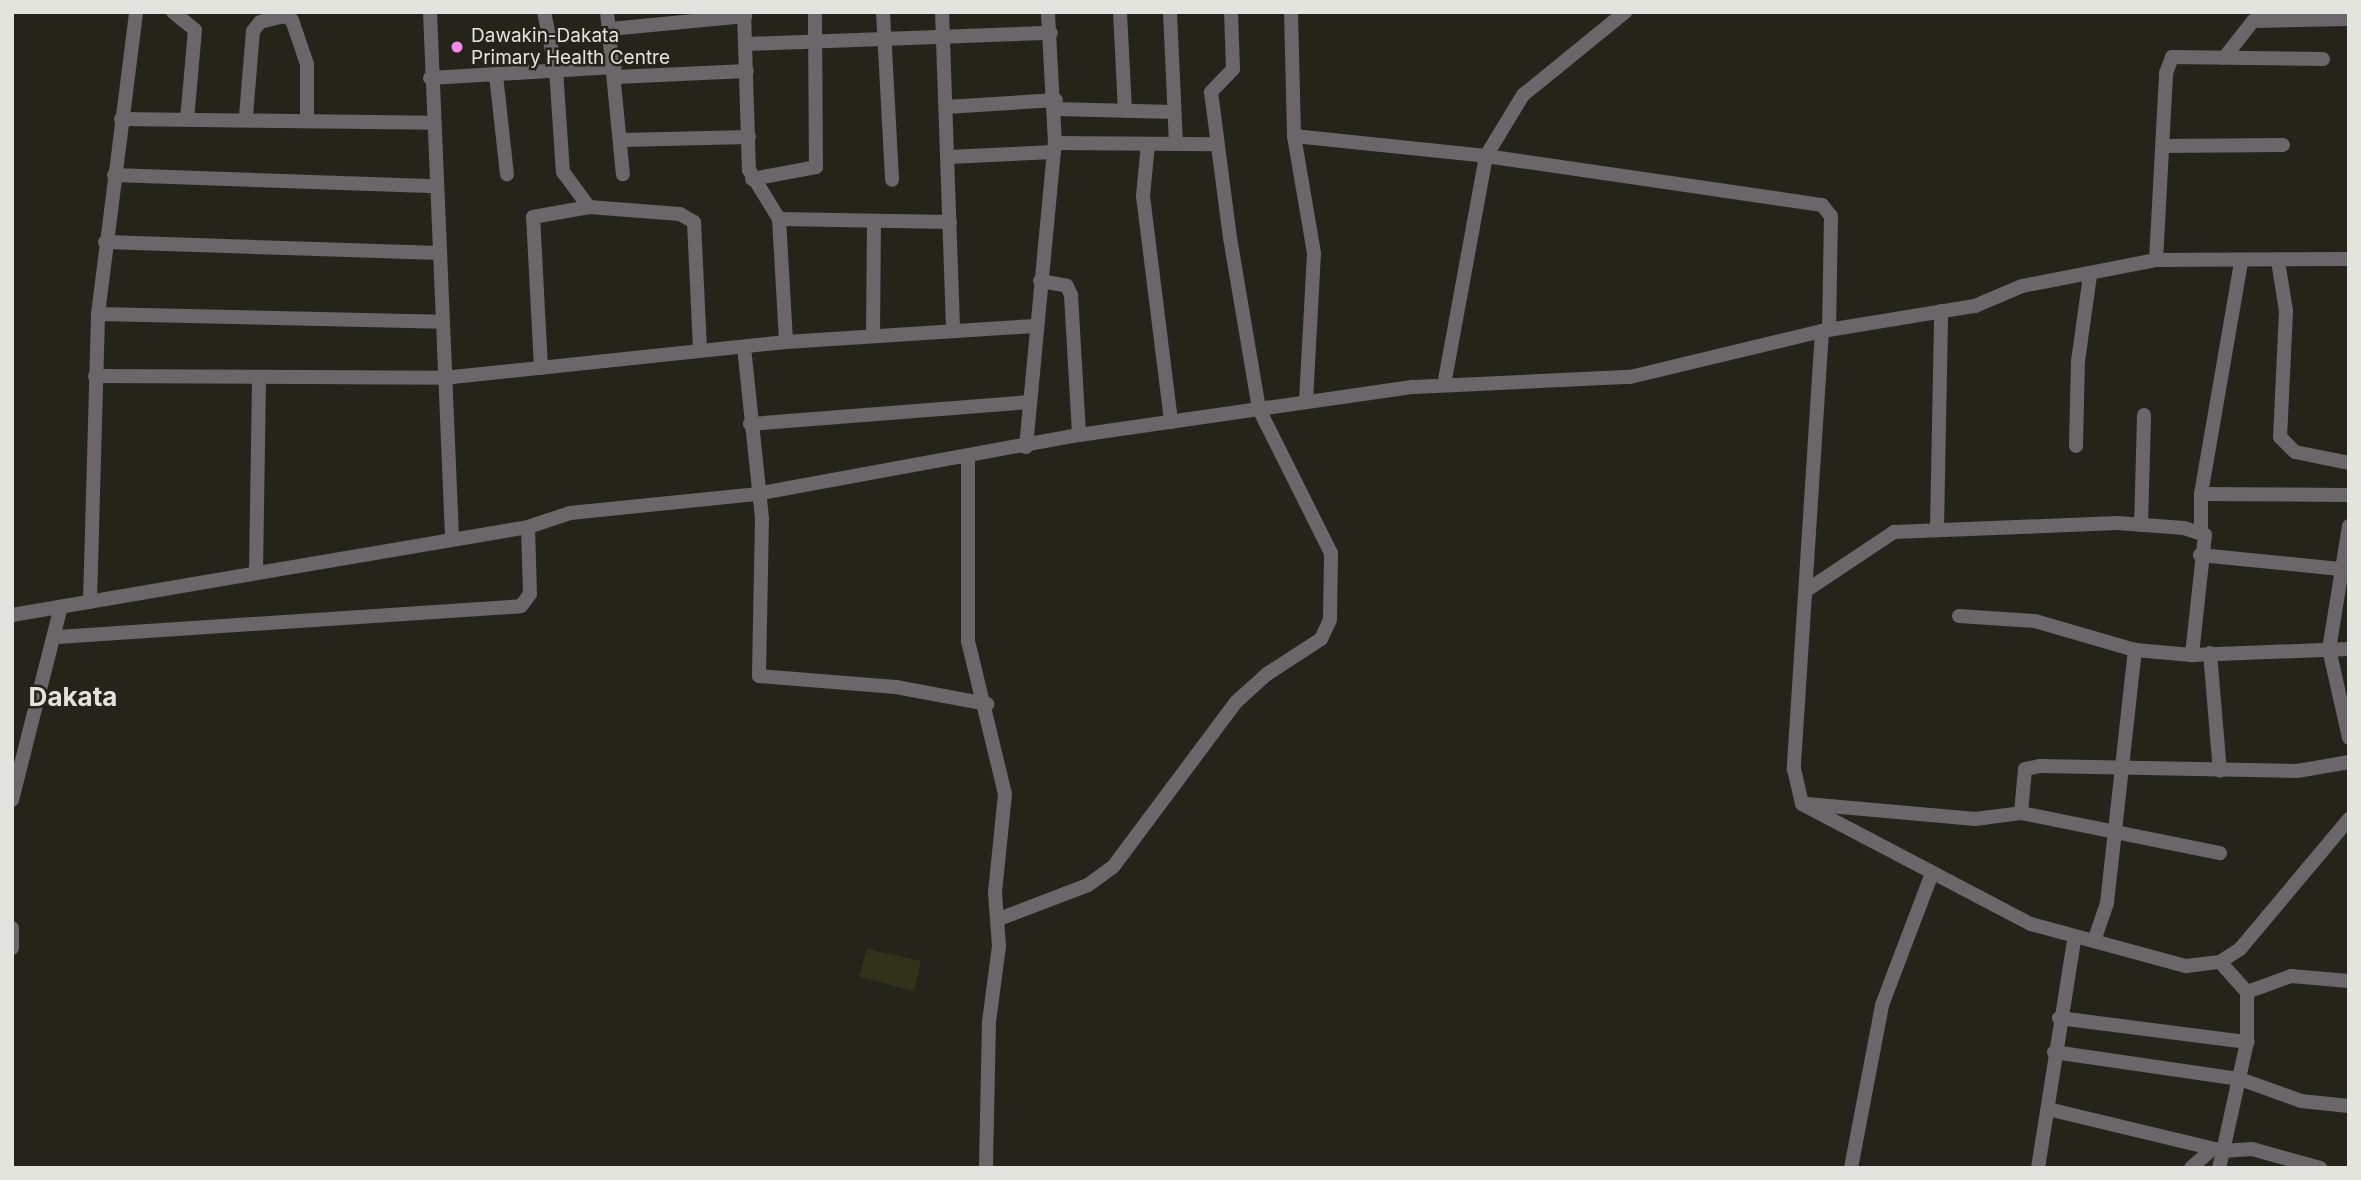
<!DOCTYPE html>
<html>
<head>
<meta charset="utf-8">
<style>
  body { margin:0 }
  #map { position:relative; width:2361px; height:1180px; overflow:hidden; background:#24241b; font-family:Inter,sans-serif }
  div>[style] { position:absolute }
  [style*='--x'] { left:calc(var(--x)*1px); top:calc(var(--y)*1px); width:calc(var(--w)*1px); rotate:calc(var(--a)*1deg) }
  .green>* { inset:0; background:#32321a }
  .minor>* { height:14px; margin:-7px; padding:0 7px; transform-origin:7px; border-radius:7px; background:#6a6669 }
  .dots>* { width:19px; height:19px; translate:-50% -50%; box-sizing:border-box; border:4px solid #24241b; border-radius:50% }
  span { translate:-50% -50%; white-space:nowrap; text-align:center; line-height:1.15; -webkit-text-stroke:5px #24241b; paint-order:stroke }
  .poi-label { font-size:19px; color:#e4e4de }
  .left { translate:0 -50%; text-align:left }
  .district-label { font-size:26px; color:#e4e4de; font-weight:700 }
  .frame { position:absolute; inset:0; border:14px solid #e4e4de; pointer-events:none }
</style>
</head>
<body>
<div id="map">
  <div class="green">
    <i style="clip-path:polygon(867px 949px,921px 961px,914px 991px,859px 977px)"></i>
  </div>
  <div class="minor">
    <i style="--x:173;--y:12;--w:28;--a:39"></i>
    <i style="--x:195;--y:30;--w:90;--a:95.1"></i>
    <i style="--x:430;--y:12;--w:526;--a:87.6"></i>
    <i style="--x:544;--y:12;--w:59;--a:78.3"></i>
    <i style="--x:556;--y:70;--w:102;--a:86.1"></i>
    <i style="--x:563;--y:172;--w:44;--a:53.4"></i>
    <i style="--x:589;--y:207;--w:91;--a:4.4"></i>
    <i style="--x:680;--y:214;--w:16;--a:30"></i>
    <i style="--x:694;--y:222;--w:128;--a:87.3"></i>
    <i style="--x:607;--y:12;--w:163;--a:84.4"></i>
    <i style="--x:744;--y:12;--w:158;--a:88.2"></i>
    <i style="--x:749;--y:170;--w:57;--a:58.5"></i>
    <i style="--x:779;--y:219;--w:123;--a:86.7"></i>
    <i style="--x:883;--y:12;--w:168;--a:86.9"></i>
    <i style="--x:942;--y:12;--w:319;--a:88"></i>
    <i style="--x:1120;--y:12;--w:99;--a:87.1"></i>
    <i style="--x:1170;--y:12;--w:132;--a:87.4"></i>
    <i style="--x:1291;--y:12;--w:124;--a:88.6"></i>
    <i style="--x:1294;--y:136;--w:119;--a:80.3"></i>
    <i style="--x:1314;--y:253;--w:149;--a:93.1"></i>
    <i style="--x:610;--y:29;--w:136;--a:-5.5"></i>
    <i style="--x:746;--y:44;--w:305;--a:-2.1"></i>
    <i style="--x:2224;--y:58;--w:47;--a:-51.9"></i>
    <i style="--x:2253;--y:21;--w:96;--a:-1.2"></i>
    <i style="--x:496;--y:75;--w:100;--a:83.7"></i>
    <i style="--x:616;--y:77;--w:131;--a:-2.6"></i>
    <i style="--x:430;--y:78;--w:185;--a:-3.4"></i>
    <i style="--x:946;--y:107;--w:110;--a:-3.6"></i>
    <i style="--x:1056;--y:109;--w:118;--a:1.5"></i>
    <i style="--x:246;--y:116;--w:85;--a:-85.3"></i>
    <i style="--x:253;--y:31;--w:11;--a:-52"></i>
    <i style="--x:260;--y:22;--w:25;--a:-14"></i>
    <i style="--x:284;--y:16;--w:9;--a:27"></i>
    <i style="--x:292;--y:20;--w:46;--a:71.2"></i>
    <i style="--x:307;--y:64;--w:56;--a:90"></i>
    <i style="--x:121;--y:119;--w:312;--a:0.7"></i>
    <i style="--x:1294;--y:136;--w:193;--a:5.9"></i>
    <i style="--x:1486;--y:156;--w:340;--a:8.3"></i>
    <i style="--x:1822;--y:205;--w:14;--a:51"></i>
    <i style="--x:1831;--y:216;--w:113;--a:91"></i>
    <i style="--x:622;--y:140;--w:127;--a:-1.4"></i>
    <i style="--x:1055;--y:143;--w:162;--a:0.4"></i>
    <i style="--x:1148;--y:144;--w:52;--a:95.5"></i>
    <i style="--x:1143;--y:196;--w:228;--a:82.9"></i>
    <i style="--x:2163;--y:146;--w:120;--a:-0.5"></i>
    <i style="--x:948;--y:157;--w:106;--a:-2.7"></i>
    <i style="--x:114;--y:175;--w:322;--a:2"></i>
    <i style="--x:752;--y:179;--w:65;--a:-10.6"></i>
    <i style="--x:816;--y:167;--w:155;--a:-90.4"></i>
    <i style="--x:779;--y:219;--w:171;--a:1"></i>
    <i style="--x:105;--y:242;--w:334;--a:1.9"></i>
    <i style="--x:2156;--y:260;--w:187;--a:-86.9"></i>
    <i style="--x:2166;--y:73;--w:17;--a:-69"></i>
    <i style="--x:2172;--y:57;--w:151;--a:0.8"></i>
    <i style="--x:2278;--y:261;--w:51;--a:80.9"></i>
    <i style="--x:2286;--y:311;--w:126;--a:92.7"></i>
    <i style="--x:2280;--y:437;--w:21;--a:45"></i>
    <i style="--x:2295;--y:452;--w:55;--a:11.5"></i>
    <i style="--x:1040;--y:281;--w:27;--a:10"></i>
    <i style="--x:1067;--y:286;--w:10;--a:66"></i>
    <i style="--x:1071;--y:295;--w:140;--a:86.7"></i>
    <i style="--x:98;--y:314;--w:344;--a:1.3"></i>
    <i style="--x:1822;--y:331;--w:439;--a:93.7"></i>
    <i style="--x:1794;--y:769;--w:36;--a:77"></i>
    <i style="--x:1802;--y:804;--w:259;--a:27.7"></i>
    <i style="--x:2031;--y:924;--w:161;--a:15.2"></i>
    <i style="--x:2186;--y:966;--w:34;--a:-7"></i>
    <i style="--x:2220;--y:962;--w:24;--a:-33"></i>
    <i style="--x:2240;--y:949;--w:170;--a:-50"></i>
    <i style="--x:873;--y:335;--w:114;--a:-89.5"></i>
    <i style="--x:744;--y:347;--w:172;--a:84"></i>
    <i style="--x:762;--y:518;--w:158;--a:91.1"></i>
    <i style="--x:759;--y:676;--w:137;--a:4.6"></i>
    <i style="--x:896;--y:687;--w:93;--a:10.6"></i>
    <i style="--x:541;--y:368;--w:151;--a:-93"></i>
    <i style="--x:533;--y:217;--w:57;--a:-10.1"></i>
    <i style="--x:95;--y:376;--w:348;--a:0.3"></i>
    <i style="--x:443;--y:378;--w:345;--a:-6"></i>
    <i style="--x:786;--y:342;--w:249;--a:-3.7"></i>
    <i style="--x:1444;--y:385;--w:233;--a:-79.6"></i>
    <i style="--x:1486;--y:156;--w:71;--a:-58.8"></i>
    <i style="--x:1523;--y:95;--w:132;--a:-39.1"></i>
    <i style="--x:750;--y:424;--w:280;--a:-4.5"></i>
    <i style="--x:2076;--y:446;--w:85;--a:-88.7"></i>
    <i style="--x:2078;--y:361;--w:86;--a:-82"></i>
    <i style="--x:1026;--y:447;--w:305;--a:-84.6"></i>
    <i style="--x:1055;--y:143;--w:131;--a:-93.1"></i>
    <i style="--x:968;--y:459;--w:182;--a:90"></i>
    <i style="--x:968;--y:641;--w:157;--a:76.4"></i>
    <i style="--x:1005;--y:794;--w:100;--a:95.8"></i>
    <i style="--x:995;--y:893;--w:53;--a:85.7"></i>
    <i style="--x:999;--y:946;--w:77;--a:97.5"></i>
    <i style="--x:989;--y:1022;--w:146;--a:91.2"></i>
    <i style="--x:2201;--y:494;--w:148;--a:0.4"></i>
    <i style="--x:2141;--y:525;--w:110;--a:-88.4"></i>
    <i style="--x:2349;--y:526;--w:125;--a:99.2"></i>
    <i style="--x:2329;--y:649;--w:91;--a:77.3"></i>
    <i style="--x:1937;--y:529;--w:218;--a:-88.9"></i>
    <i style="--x:2201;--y:532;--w:38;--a:-90"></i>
    <i style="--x:2201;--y:494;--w:235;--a:-80.2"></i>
    <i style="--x:2200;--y:555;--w:141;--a:5.7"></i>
    <i style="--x:256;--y:572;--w:193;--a:-89.1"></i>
    <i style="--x:1807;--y:590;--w:105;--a:-33.7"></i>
    <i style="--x:1894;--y:532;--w:224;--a:-2.3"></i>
    <i style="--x:2118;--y:523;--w:66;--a:4.3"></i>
    <i style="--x:2184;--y:528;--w:22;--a:18"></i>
    <i style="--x:2205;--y:535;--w:121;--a:96.2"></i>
    <i style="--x:90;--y:602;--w:288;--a:-88.4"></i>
    <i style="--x:98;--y:314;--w:304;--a:-82.8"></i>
    <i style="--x:12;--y:615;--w:523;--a:-9.68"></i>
    <i style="--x:528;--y:527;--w:44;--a:-18.4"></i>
    <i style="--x:570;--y:513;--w:187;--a:-5.8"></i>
    <i style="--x:756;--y:494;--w:328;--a:-10.4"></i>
    <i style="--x:1079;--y:435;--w:338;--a:-8.2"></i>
    <i style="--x:1414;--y:387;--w:216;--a:-2.7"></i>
    <i style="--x:1630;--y:377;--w:197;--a:-13.5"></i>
    <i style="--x:1822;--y:331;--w:155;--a:-9.3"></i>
    <i style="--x:1975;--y:306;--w:51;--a:-23.1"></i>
    <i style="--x:2022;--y:286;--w:136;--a:-11"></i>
    <i style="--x:2156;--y:260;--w:193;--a:-0.3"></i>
    <i style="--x:1959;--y:616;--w:76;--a:3.8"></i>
    <i style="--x:2035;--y:621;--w:104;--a:16.2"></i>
    <i style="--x:2135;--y:650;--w:57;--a:5"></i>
    <i style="--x:2192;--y:655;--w:157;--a:-2.2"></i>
    <i style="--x:58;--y:637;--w:464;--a:-3.8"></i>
    <i style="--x:521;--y:606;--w:15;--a:-53"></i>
    <i style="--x:530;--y:594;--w:67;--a:-91.7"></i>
    <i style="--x:2210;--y:653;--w:118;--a:85.2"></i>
    <i style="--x:12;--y:800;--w:199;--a:-75.8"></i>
    <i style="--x:1807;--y:804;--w:169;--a:5.1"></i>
    <i style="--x:1975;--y:819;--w:46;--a:-7.4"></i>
    <i style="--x:2021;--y:813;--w:44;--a:-84.8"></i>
    <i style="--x:2025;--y:769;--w:15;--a:-11"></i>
    <i style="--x:2040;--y:766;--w:257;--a:1.1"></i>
    <i style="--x:2297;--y:771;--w:53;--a:-9.8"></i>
    <i style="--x:2021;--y:813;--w:203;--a:11.4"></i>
    <i style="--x:999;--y:919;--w:95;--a:-20.9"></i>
    <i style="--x:1088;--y:885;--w:31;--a:-36"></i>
    <i style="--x:1113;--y:867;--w:206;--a:-53.3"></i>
    <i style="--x:1236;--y:702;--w:42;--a:-42.1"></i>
    <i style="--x:1267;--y:674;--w:64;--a:-32.9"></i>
    <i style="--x:1321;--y:639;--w:21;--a:-65"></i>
    <i style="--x:1330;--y:620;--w:67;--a:-89.1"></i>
    <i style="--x:1331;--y:553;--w:161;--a:-116.6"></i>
    <i style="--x:1259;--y:409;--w:173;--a:-99.6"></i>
    <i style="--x:1230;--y:238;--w:147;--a:-97.4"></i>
    <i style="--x:1211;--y:92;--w:32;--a:-46"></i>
    <i style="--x:1233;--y:69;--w:57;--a:-92"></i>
    <i style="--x:12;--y:928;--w:20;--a:90"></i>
    <i style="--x:2094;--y:941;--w:40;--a:-71.1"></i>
    <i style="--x:2107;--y:903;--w:255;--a:-83.7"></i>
    <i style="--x:2220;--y:962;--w:40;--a:48"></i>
    <i style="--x:2247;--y:992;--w:50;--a:90"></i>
    <i style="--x:2247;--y:1042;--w:112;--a:102.4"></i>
    <i style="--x:2223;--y:1151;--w:29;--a:-4"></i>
    <i style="--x:2252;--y:1149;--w:71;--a:15.6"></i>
    <i style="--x:2247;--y:992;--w:47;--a:-20"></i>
    <i style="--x:2291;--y:976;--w:58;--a:4.9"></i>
    <i style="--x:2059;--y:1018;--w:190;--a:7.3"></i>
    <i style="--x:2054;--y:1052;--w:188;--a:8.3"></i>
    <i style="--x:2240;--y:1079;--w:65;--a:19.8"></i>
    <i style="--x:2301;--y:1101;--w:48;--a:5.9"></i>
    <i style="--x:2048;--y:1109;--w:180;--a:13.5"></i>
    <i style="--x:2223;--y:1151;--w:17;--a:103"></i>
    <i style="--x:1851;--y:1168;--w:166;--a:-79.2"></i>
    <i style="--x:1882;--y:1005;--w:138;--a:-69.2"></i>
    <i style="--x:2038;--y:1168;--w:231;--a:-81"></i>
    <i style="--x:2191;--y:1168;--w:28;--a:-42"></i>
  </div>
  <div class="dots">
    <i style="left:457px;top:47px;background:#f987e9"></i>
  </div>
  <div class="poi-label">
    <span class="left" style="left:471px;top:47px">Dawakin-Dakata<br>Primary Health Centre</span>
  </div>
  <div class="district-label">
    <span style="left:73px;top:697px">Dakata</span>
  </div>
  <div class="frame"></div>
</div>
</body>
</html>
